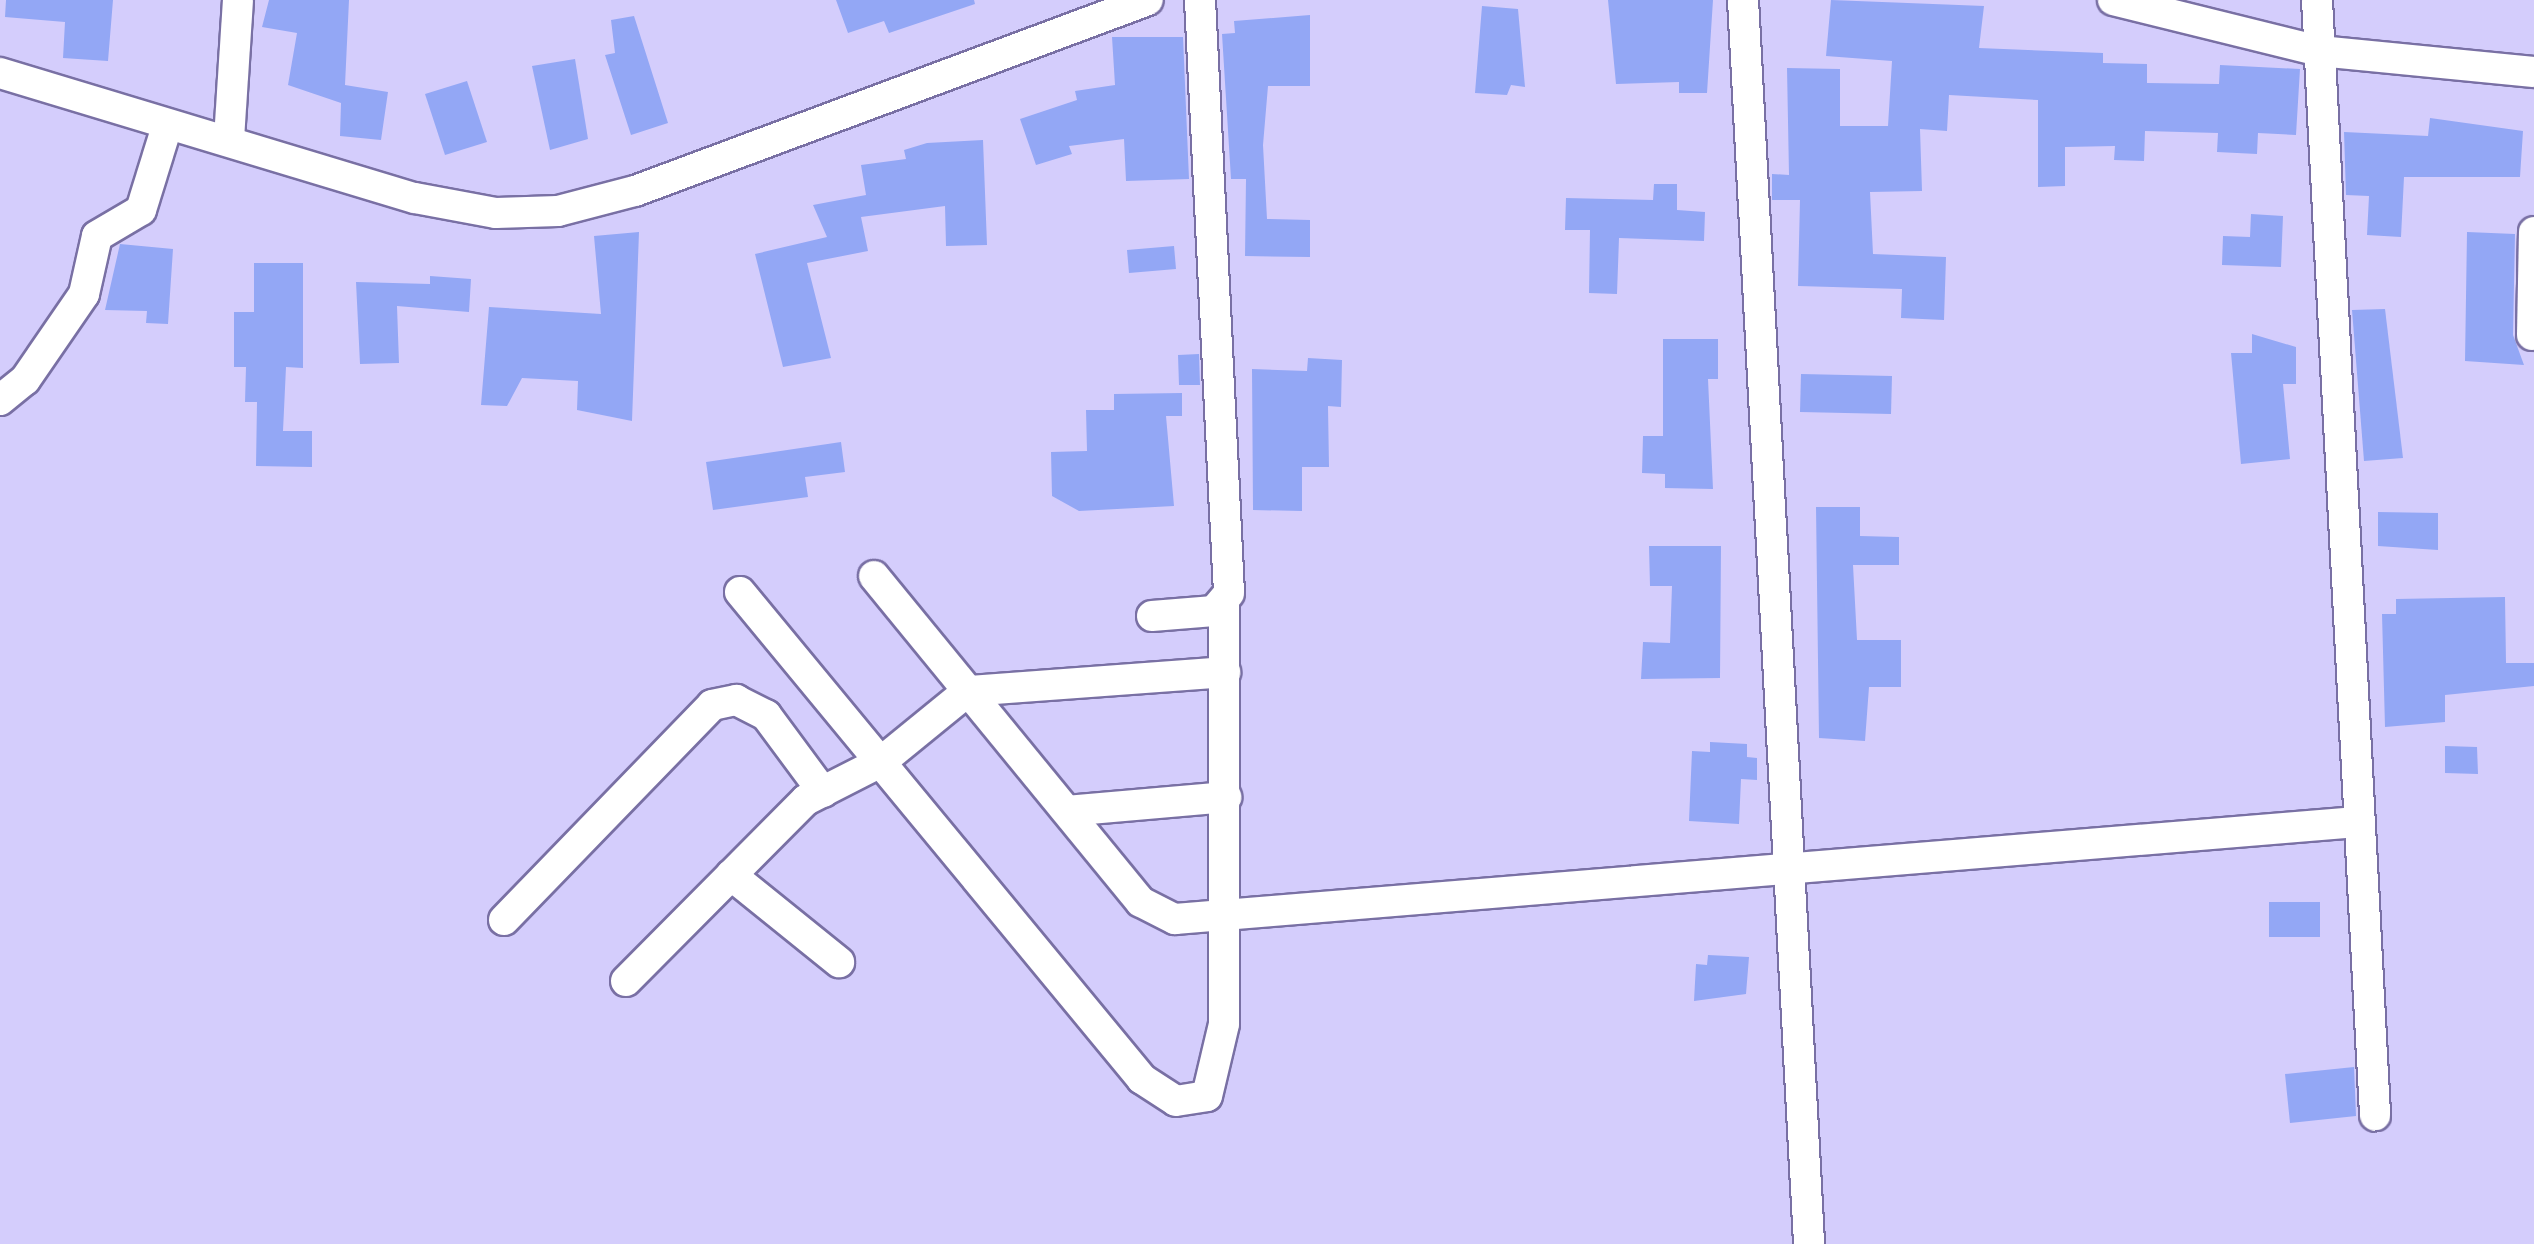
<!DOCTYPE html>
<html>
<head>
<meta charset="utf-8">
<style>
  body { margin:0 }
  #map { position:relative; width:2534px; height:1244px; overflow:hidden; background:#d4cdfc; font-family:Lato,sans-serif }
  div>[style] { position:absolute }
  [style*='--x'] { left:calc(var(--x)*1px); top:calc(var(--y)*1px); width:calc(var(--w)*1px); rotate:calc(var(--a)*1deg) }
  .building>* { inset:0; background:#93a7f5 }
  .roads { filter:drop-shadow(2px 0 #7970a4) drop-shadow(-2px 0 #7970a4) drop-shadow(0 2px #7970a4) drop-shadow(0 -2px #7970a4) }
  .minor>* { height:30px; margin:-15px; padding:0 15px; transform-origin:15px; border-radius:15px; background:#fff }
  span { translate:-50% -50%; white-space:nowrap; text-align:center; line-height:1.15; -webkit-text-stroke:9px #f5f4fa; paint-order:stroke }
</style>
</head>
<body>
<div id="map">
  <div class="building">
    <i style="clip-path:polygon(6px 0,113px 0,108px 61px,63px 58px,65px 22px,5px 17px)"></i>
    <i style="clip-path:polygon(269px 0,349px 0,345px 85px,388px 92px,381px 140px,340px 136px,341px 103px,288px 85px,297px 33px,262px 27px)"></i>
    <i style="clip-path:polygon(836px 0,974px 0,975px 4px,889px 33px,884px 21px,848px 33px)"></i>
    <i style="clip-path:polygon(1608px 0,1713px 0,1707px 93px,1679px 93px,1679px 82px,1616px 84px)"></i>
    <i style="clip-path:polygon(1831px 0,1984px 6px,1979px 48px,2103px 53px,2103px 63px,2147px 64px,2147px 83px,2219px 84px,2220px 65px,2300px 69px,2296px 135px,2258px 133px,2257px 154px,2217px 152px,2218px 133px,2145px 131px,2144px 161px,2114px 160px,2115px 146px,2065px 147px,2065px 186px,2038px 187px,2038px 100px,1949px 95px,1947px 131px,1920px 129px,1922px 191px,1870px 192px,1873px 254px,1946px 257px,1944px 320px,1901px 318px,1902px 289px,1798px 286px,1800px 200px,1772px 200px,1772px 174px,1789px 175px,1787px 68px,1840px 69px,1840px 126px,1888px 126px,1892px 61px,1826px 56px)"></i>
    <i style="clip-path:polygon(1482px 6px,1518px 9px,1525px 87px,1511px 85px,1507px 95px,1475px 93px)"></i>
    <i style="clip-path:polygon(1310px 15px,1310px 86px,1268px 86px,1263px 145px,1267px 219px,1310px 220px,1310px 257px,1245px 256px,1246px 179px,1231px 179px,1222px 34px,1235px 33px,1234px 21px)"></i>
    <i style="clip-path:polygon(634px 16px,668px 123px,631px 135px,605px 55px,615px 53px,611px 20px)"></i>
    <i style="clip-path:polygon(1112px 37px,1183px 37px,1189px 179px,1126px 181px,1124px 139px,1069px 146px,1072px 154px,1036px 165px,1020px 119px,1077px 100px,1075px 91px,1115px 85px)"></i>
    <i style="clip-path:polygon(575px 59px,588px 139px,550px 150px,532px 66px)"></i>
    <i style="clip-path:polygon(467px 81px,487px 142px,445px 155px,425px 94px)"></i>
    <i style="clip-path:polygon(2430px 118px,2523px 131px,2520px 177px,2404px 177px,2401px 237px,2367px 235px,2369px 196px,2346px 195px,2344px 132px,2428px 136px)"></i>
    <i style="clip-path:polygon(983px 140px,987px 245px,946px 246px,945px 206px,861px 217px,868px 251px,807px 263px,831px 358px,783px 367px,755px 254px,827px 237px,813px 205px,866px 195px,861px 165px,906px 159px,904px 150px,927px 143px)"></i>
    <i style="clip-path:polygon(1654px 184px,1677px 184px,1677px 210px,1705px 212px,1704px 241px,1619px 238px,1617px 294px,1589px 293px,1590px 230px,1565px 230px,1566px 198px,1653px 200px)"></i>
    <i style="clip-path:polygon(2251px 214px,2283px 216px,2281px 267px,2222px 265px,2223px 236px,2250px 237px)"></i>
    <i style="clip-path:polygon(639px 232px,632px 421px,577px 410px,578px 381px,522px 378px,507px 406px,481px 405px,489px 307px,601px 314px,594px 236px)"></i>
    <i style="clip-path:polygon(2467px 232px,2515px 234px,2513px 335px,2524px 365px,2465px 361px)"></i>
    <i style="clip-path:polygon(120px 244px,173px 249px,168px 324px,146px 323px,147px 311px,105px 310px)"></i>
    <i style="clip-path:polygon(1174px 246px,1176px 269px,1129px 273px,1127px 250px)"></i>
    <i style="clip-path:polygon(254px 263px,303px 263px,303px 368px,286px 367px,283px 431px,312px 431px,312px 467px,256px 466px,257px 402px,245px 402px,246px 367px,234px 367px,234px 312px,254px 312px)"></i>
    <i style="clip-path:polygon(430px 276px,471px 279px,469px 312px,397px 306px,399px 363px,360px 364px,356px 282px,430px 284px)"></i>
    <i style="clip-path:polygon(2385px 309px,2403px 458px,2364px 461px,2352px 310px)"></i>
    <i style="clip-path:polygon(2252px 334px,2296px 347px,2296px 384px,2283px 384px,2290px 459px,2241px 464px,2231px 353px,2252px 353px)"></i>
    <i style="clip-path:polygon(1663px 339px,1718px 339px,1718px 379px,1708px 379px,1713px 489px,1665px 488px,1665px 474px,1642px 473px,1643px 436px,1663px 436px)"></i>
    <i style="clip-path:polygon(1199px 354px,1200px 385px,1179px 385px,1178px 355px)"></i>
    <i style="clip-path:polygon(1308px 358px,1342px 360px,1341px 407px,1328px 406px,1329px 467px,1302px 467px,1302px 511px,1253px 510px,1252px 369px,1307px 371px)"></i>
    <i style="clip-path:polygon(1801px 374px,1892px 376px,1891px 414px,1800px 412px)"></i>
    <i style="clip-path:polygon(1182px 393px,1182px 416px,1166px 416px,1174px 506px,1079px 511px,1052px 496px,1051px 452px,1087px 451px,1086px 410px,1114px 410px,1114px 394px)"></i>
    <i style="clip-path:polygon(841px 442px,845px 472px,805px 477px,808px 497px,713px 510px,706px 462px)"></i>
    <i style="clip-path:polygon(1816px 507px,1860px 507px,1860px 536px,1899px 537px,1899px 565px,1853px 565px,1857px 640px,1901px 640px,1901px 687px,1869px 687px,1865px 741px,1819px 738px)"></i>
    <i style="clip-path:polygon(2378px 512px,2438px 513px,2438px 550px,2378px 546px)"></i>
    <i style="clip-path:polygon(1649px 546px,1721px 546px,1720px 678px,1641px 679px,1643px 642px,1670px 643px,1672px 586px,1650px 586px)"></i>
    <i style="clip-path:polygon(2505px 597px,2506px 663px,2534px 663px,2534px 686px,2445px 695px,2445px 722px,2385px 727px,2382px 614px,2396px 614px,2396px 599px)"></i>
    <i style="clip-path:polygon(1710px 742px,1747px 744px,1747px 757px,1757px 758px,1757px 780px,1741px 779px,1739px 824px,1689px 821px,1692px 751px,1710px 752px)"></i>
    <i style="clip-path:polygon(2445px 746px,2477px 747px,2478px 774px,2445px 773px)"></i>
    <i style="clip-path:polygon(2269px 902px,2320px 902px,2320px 937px,2269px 937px)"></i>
    <i style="clip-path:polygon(1708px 955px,1749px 957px,1746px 994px,1694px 1001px,1696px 964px,1707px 965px)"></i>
    <i style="clip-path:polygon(2354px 1067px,2356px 1116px,2290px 1123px,2285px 1074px)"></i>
  </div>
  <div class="roads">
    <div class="minor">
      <i style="--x:1743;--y:0;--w:1246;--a:86.96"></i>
      <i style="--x:2113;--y:0;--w:212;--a:13.9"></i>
      <i style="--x:2319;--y:51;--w:216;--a:5.6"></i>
      <i style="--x:2317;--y:0;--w:1117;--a:87.02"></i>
      <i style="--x:0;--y:73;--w:433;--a:16.8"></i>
      <i style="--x:415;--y:198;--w:82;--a:10.5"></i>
      <i style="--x:496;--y:213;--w:62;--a:-1.8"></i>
      <i style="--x:558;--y:211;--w:80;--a:-14.6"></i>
      <i style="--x:635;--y:191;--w:547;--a:-20.42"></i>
      <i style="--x:229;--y:139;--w:139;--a:-86.3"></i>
      <i style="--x:2532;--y:335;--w:103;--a:-88.9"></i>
      <i style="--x:0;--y:400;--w:32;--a:-39"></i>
      <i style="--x:25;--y:380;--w:104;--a:-55.5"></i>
      <i style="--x:84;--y:294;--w:59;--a:-77.4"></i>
      <i style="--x:97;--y:236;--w:51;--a:-30.6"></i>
      <i style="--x:141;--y:210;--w:88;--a:-72.8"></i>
      <i style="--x:874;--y:576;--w:421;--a:50.7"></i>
      <i style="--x:1141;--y:902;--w:38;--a:27"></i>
      <i style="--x:1175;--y:919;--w:1186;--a:-4.69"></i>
      <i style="--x:740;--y:592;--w:631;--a:50.46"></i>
      <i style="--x:1142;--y:1079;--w:40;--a:32.9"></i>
      <i style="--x:1176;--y:1101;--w:31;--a:-9"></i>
      <i style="--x:1207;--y:1096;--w:74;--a:-76.7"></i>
      <i style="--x:1224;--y:1024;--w:420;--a:-90"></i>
      <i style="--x:1152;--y:616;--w:62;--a:-4.6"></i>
      <i style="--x:1214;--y:611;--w:23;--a:-50"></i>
      <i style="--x:1229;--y:593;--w:594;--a:-92.8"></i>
      <i style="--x:1067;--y:811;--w:160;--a:-5"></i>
      <i style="--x:731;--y:875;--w:139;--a:38.9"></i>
      <i style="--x:504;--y:920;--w:299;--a:-45.9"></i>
      <i style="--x:712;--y:705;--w:25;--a:-12"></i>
      <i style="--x:736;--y:700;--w:34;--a:27"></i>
      <i style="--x:766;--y:715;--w:96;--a:53.5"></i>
      <i style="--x:626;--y:981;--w:255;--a:-45.2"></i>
      <i style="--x:806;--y:800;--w:84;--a:-26.9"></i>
      <i style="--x:881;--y:762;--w:112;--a:-39.2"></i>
      <i style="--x:968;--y:691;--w:258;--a:-4.2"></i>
    </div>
  </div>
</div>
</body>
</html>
